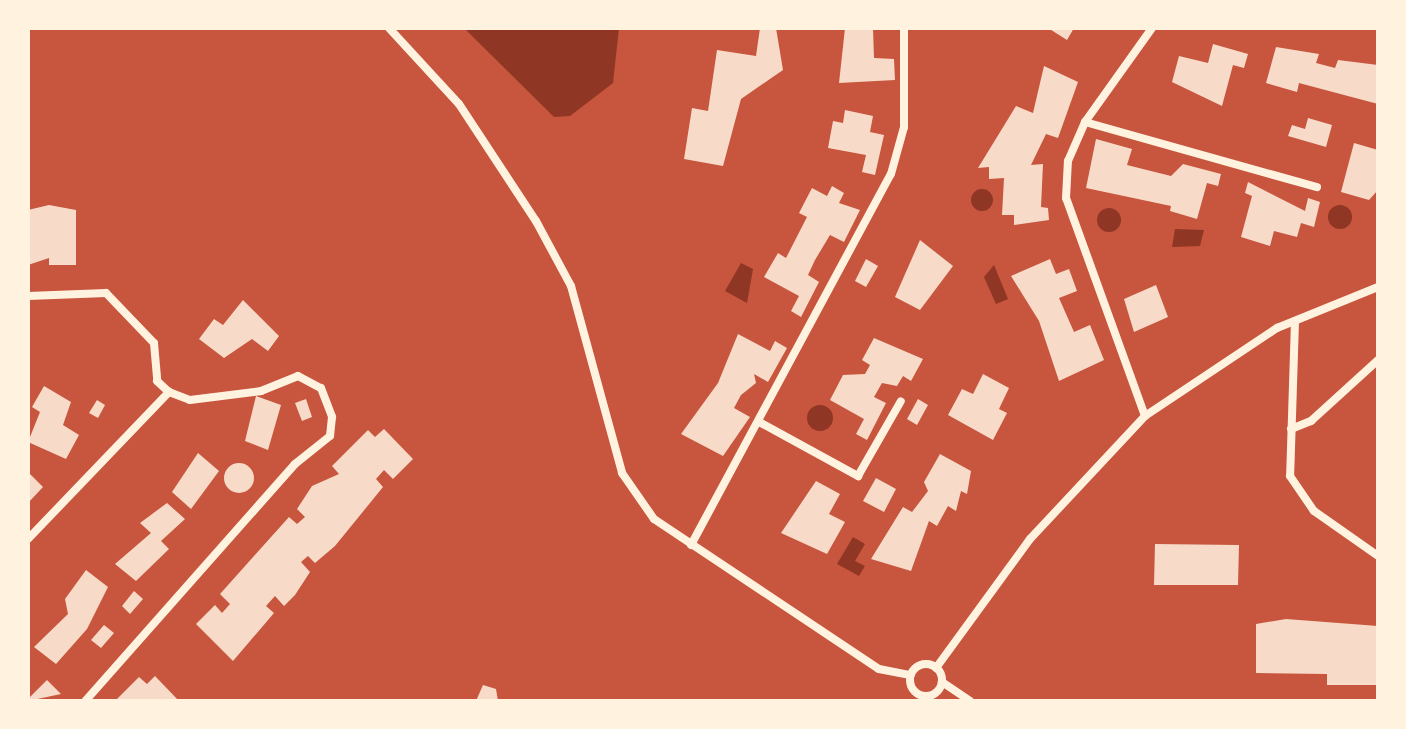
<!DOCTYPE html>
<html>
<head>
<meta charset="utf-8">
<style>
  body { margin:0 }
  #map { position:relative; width:1406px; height:729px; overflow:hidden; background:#c8553d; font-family:"Crimson Pro",serif }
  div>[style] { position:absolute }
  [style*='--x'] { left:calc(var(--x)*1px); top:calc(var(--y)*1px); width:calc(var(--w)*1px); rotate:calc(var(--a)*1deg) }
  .water>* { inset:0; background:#8f3625 }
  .round { border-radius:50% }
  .building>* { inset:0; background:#f7dbc8 }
  .minor>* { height:8px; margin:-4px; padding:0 4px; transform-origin:4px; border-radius:4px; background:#fff3e0 }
  .minor>.ring { margin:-4px; padding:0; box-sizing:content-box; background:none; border:8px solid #fff3e0; border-radius:50% }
  span { translate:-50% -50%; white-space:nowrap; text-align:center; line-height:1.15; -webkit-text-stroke:8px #fff3e0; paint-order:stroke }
  .frame { position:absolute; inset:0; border:30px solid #fff3e0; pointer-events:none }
</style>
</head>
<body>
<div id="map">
  <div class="water">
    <i style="clip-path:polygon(464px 28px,619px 28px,613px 83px,570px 116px,554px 117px)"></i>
    <i class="round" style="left:971px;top:189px;width:22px;height:22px"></i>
    <i class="round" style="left:1328px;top:205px;width:24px;height:24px"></i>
    <i class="round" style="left:1097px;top:208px;width:24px;height:24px"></i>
    <i style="clip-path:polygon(1175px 229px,1204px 230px,1200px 246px,1172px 247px)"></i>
    <i style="clip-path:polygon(741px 263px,753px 269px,747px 303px,725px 291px)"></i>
    <i style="clip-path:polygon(994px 265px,1008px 299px,996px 304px,984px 277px)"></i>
    <i class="round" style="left:807px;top:405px;width:26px;height:26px"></i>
    <i style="clip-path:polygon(853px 537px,865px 544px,855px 561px,865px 566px,859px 576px,837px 564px)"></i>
  </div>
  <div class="building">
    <i style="clip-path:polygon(760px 28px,776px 28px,783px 70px,741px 99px,723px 166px,684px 159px,692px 108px,708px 111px,717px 50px,756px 56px)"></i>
    <i style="clip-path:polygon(845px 28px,873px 28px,874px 58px,894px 59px,895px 80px,839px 83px)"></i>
    <i style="clip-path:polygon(1048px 28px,1074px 28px,1067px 40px)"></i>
    <i style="clip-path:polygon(1213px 44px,1248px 54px,1244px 68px,1233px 65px,1222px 106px,1172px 82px,1179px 56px,1208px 63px)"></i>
    <i style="clip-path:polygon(1276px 47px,1319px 54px,1316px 63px,1335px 68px,1338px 60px,1378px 65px,1378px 104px,1299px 83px,1297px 92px,1266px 83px)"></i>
    <i style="clip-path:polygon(1044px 66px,1078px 82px,1058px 138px,1046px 134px,1031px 165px,1043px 164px,1041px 207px,1048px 208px,1049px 220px,1014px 225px,1014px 215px,1002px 215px,1004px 178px,989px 179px,989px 167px,978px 168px,1016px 106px,1033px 113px)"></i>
    <i style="clip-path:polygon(845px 110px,873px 116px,870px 132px,884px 135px,875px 175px,862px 172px,866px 155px,828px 148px,833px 121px,843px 123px)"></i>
    <i style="clip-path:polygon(1308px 118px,1332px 125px,1326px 147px,1288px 136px,1292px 125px,1305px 129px)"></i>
    <i style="clip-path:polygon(1096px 139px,1132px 149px,1127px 165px,1171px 176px,1183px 164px,1221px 174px,1218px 186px,1207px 183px,1197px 219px,1170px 211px,1171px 206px,1086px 188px)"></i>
    <i style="clip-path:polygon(1354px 143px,1378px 150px,1378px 190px,1369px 200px,1341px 192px)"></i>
    <i style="clip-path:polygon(1248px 182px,1305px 211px,1308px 198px,1320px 202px,1314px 227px,1301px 223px,1297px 237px,1274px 231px,1270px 246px,1241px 237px,1252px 196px,1245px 193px)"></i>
    <i style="clip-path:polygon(832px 186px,844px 193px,839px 203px,860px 210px,844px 242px,830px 235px,815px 260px,808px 275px,819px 282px,801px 317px,791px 311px,799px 296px,764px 277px,778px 253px,786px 258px,807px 217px,799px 213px,812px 188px,827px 196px)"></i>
    <i style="clip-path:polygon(49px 205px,76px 210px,76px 265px,49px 265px,49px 258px,28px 265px,28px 210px)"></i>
    <i style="clip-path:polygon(920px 240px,953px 266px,920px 310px,895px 297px)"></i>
    <i style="clip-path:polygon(866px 259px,878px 266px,866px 287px,855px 281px)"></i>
    <i style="clip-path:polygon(1050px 259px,1056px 274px,1069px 269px,1077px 291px,1059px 298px,1074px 332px,1090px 325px,1104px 360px,1059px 381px,1039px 321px,1011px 276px)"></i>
    <i style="clip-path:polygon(1156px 285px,1168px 317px,1134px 332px,1124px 299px)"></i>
    <i style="clip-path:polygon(243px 300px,279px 336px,268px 351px,252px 339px,224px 358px,199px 339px,214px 319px,223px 325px)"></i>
    <i style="clip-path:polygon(738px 334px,770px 351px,775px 341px,787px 348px,768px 382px,754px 374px,756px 383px,741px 395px,734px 408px,750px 417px,723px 456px,681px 434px,718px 383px)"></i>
    <i style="clip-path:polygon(874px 338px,923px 359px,911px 381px,903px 376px,897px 386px,882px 383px,874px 397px,886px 403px,867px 440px,856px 434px,864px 419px,830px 400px,843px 375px,865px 374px,870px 365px,862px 360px)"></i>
    <i style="clip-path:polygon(983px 374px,1009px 388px,999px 409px,1007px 413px,993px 440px,948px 415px,962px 389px,973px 394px)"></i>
    <i style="clip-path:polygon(44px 386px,71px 402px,63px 425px,79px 435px,66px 459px,28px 442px,40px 412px,32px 407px)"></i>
    <i style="clip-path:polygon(256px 396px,281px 405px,268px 450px,245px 441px)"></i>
    <i style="clip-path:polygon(306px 399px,312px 417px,302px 421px,295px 403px)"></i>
    <i style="clip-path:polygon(918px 399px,928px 405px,917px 425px,907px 419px)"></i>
    <i style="clip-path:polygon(97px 400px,105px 405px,98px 418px,89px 413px)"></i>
    <i style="clip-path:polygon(384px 429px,413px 459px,393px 479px,384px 470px,376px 479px,383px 487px,335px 546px,315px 563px,308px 556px,301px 562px,310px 572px,295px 595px,284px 606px,275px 596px,266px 606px,274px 613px,233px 661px,196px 624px,215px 605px,222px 613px,230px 604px,220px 594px,289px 517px,297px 524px,305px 517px,297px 509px,312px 486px,339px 474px,332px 466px,368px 430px,375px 437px)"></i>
    <i style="clip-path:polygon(198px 453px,219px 471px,191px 509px,172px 492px)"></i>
    <i style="clip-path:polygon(940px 454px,971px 471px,967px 494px,961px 491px,956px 511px,948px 506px,937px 526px,929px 521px,911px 571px,871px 559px,903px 507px,912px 512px,928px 491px,924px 482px)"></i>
    <i class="round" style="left:224px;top:463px;width:30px;height:30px"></i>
    <i style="clip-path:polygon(28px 472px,43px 487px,28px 503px)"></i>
    <i style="clip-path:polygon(876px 478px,896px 489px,884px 512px,863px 501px)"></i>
    <i style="clip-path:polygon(816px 481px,840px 494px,829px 514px,845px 522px,827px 554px,781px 533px)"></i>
    <i style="clip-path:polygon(167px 503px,185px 519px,161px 541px,169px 549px,136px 581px,115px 564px,151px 533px,140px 523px)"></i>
    <i style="clip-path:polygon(1155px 544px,1239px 545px,1238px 585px,1154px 585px)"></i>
    <i style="clip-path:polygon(86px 570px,108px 587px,87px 629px,56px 664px,34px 647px,68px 614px,65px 599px)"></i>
    <i style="clip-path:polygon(134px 591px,143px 599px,130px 614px,122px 606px)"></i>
    <i style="clip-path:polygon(1286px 619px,1378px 626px,1378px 685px,1327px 685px,1327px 674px,1256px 673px,1256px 624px)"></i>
    <i style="clip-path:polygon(104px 625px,114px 633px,101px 648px,91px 640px)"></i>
    <i style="clip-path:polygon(155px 676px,179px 701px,115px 701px,139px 677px,147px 684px)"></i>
    <i style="clip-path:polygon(47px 680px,61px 694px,28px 701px,28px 699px)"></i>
    <i style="clip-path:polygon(483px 685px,496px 689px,498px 701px,476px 701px)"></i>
  </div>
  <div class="minor">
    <i style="--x:389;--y:28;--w:103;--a:47.4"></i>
    <i style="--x:459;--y:104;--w:140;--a:56.7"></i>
    <i style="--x:536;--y:221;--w:74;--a:61.7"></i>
    <i style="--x:571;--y:286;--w:194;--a:74.7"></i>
    <i style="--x:622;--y:473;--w:56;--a:55.2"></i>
    <i style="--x:654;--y:519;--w:270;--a:33.7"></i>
    <i style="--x:879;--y:669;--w:32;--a:11"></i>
    <i style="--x:1085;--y:122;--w:241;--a:15.7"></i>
    <i style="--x:28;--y:296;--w:78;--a:-2.2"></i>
    <i style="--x:106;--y:293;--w:69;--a:46.2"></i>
    <i style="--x:154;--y:343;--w:38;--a:85"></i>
    <i style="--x:157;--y:381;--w:16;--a:43"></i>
    <i style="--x:169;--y:392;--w:22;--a:21"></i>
    <i style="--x:190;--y:400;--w:72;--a:-7.2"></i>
    <i style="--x:261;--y:391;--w:40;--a:-22"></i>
    <i style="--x:298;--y:376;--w:26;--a:28"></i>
    <i style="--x:321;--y:388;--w:31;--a:69"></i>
    <i style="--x:332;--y:417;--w:19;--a:96"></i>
    <i style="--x:330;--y:436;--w:45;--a:141.3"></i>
    <i style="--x:295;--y:464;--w:317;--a:131.5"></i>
    <i style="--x:1295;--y:321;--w:155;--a:91.8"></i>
    <i style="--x:1290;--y:476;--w:42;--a:55.6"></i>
    <i style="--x:1314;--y:511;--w:78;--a:35.1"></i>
    <i style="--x:1145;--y:416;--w:232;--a:-109.9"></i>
    <i style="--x:1066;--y:198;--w:37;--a:-87"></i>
    <i style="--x:1068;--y:161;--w:43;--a:-66.4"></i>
    <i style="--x:1085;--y:122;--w:115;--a:-54.5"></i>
    <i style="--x:761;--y:423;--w:111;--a:28.7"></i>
    <i style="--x:858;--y:476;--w:86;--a:-60.2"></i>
    <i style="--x:1291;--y:429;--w:22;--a:-22"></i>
    <i style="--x:1311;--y:421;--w:91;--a:-42.3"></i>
    <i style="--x:28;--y:539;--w:204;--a:-46.2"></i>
    <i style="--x:691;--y:545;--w:421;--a:-61.7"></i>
    <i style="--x:891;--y:174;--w:49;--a:-74.5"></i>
    <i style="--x:904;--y:127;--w:99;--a:-90"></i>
    <i class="ring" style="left:910px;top:664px;width:24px;height:24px"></i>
    <i style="--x:936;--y:668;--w:160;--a:-53.9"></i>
    <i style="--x:1030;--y:539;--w:168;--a:-46.9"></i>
    <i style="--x:1145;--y:416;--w:159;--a:-33.7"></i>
    <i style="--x:1277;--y:328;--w:109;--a:-22.1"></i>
    <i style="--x:942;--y:682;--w:34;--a:34"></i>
  </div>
  <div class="frame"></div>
</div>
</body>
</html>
